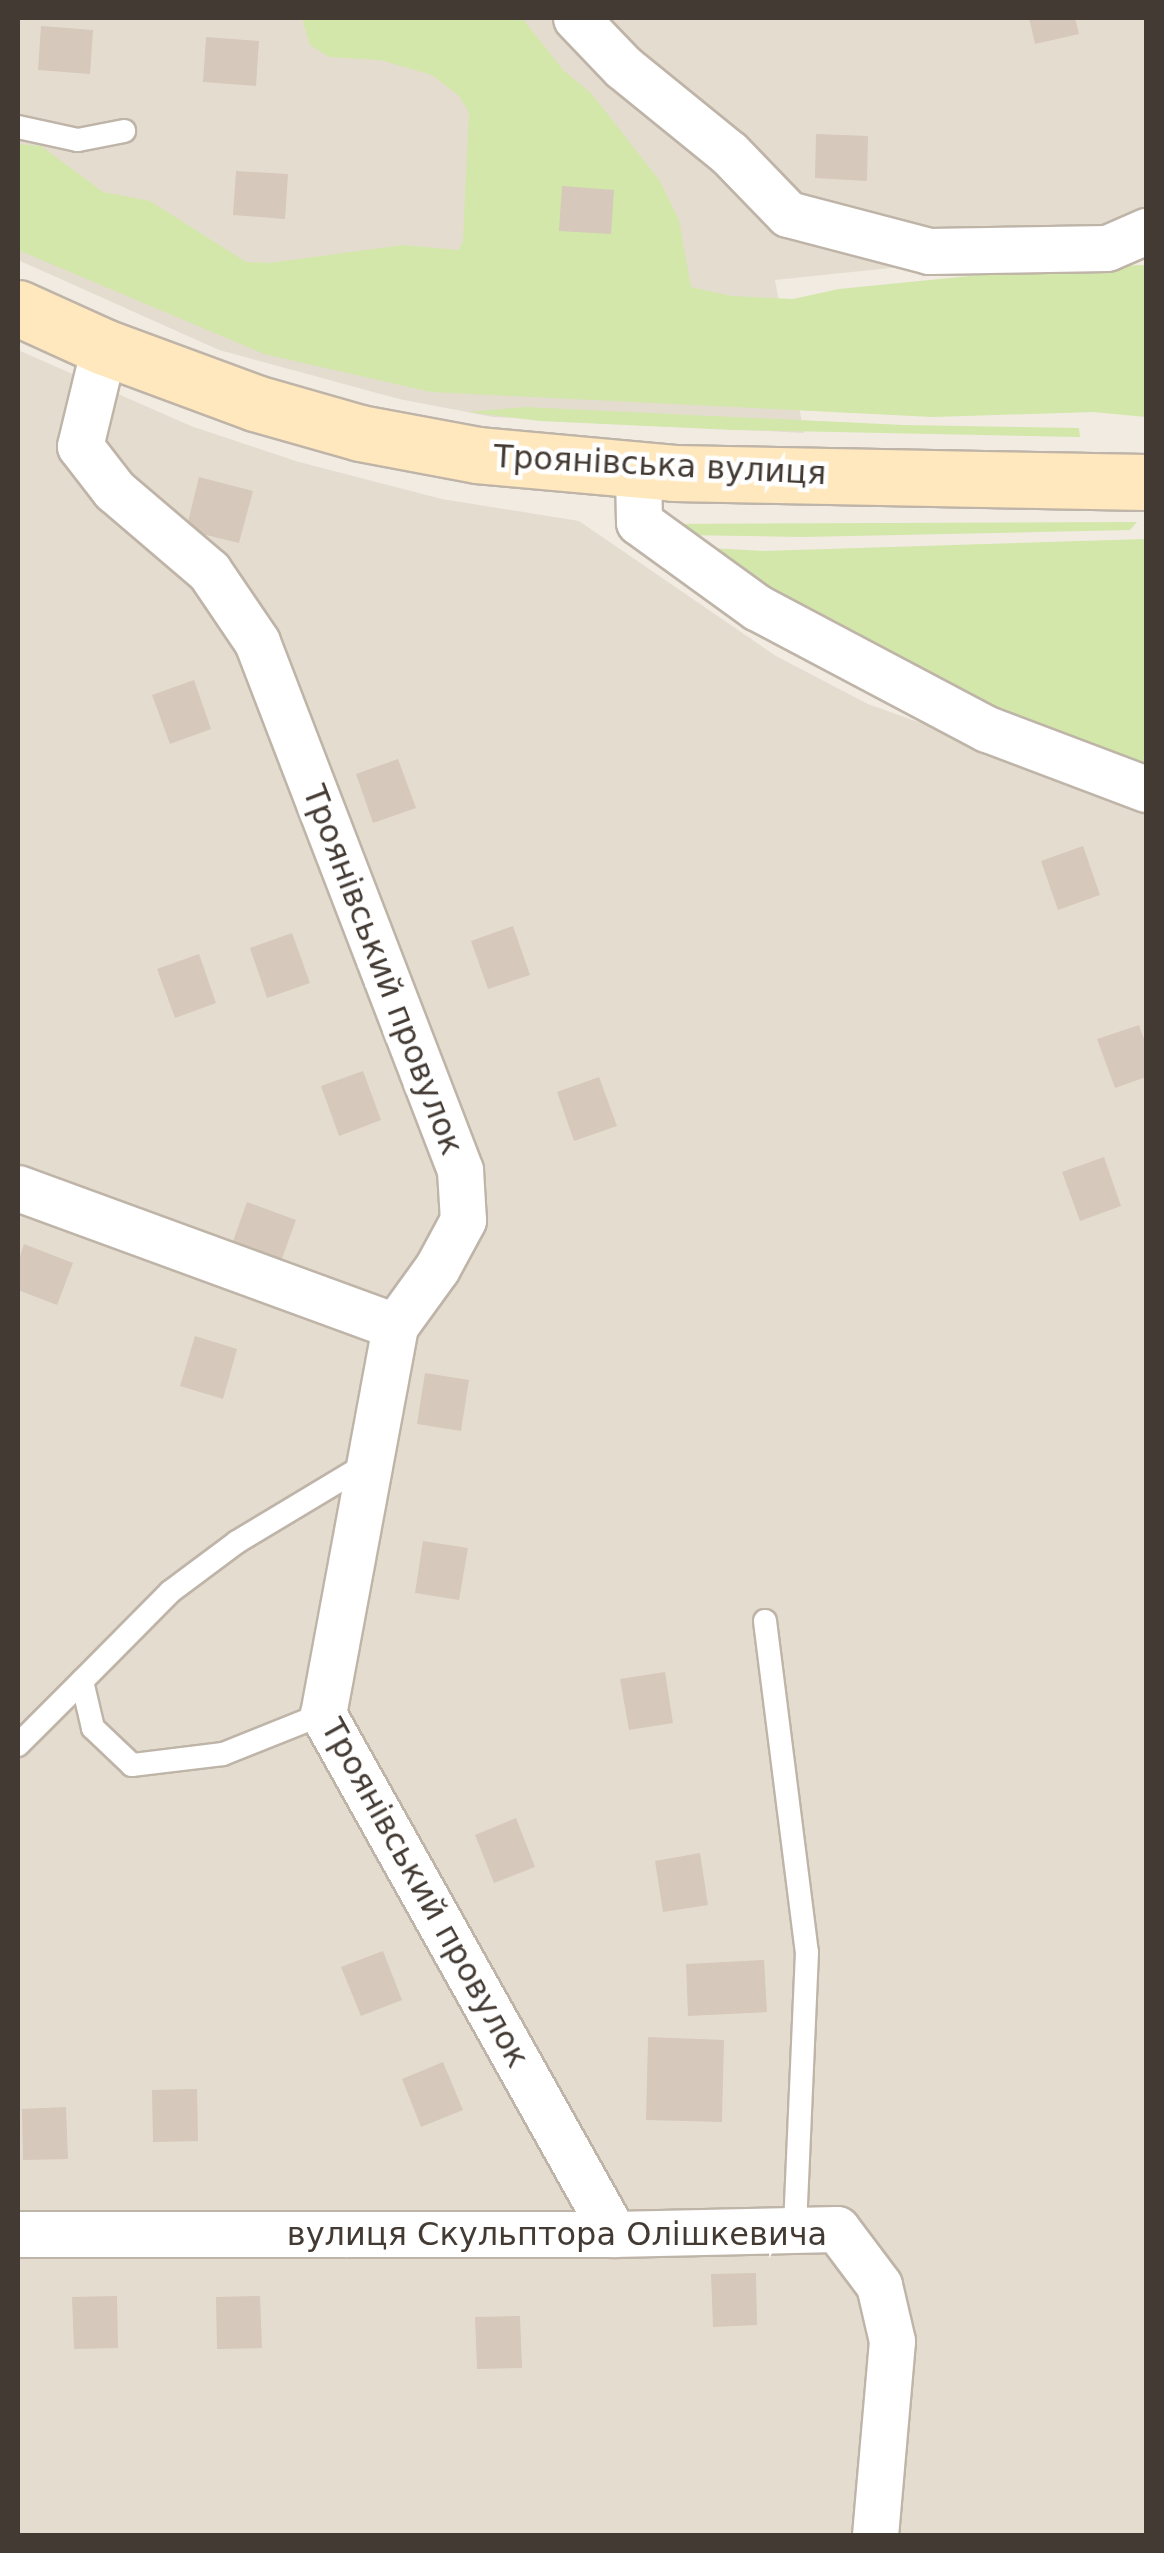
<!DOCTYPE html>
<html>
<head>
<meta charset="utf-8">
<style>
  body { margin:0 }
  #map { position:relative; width:1164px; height:2553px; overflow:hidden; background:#f1ebe2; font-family:"DejaVu Sans",sans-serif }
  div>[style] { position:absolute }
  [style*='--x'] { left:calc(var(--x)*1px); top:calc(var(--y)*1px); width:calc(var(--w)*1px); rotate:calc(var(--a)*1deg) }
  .residential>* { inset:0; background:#e5dcd0 }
  .green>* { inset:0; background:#d2e7a9 }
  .building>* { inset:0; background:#d6c8ba }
  .roads { filter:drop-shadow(2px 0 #bfb4a8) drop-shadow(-2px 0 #bfb4a8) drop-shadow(0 2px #bfb4a8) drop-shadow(0 -2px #bfb4a8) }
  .lane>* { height:22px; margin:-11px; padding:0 11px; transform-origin:11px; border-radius:11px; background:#fff }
  .street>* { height:45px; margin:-22.5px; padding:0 22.5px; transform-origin:22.5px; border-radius:22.5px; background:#fff }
  .secondary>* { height:55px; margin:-27.5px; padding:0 27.5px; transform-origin:27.5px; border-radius:27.5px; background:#ffe8be }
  span { translate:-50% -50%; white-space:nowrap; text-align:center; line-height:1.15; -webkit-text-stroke:9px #fff; paint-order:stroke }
  .street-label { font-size:32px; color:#433a33 }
  .frame { position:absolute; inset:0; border:20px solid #433a33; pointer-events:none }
</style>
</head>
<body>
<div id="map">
  <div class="residential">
    <i style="clip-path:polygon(18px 18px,1146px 18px,1146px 225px,1084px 248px,775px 280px,804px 433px,493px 417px,399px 399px,219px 350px,18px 260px)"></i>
    <i style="clip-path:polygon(18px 350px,191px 426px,299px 462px,442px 499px,579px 521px,776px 656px,868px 704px,1063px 774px,1146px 812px,1146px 2535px,18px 2535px)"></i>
  </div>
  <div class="green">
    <i style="clip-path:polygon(302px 18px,522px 18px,564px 71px,591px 93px,660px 181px,679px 220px,691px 287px,731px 296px,793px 299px,839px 289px,1060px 267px,1146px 265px,1146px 417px,1093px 412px,933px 417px,431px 392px,264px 354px,18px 250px,18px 144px,41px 146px,103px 192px,150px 201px,246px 262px,269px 263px,403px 245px,459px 250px,463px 241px,469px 112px,459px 96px,432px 75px,380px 60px,329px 57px,310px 45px)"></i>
    <i style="clip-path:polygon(525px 407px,903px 425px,1079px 428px,1080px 437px,734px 430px,540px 421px,468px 412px)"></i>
    <i style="clip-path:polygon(1137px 522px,1130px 530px,802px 537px,681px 535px,665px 524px)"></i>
    <i style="clip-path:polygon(1146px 539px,1146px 777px,994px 727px,672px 546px,764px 551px)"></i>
  </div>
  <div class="building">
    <i style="clip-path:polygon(1029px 18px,1075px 18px,1079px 34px,1035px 44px)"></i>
    <i style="clip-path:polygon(41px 26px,93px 30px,90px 74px,38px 70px)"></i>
    <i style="clip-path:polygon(206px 37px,259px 41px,256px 86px,203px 82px)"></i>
    <i style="clip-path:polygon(816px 134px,868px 136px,867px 181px,815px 178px)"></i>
    <i style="clip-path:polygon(236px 171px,288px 174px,285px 219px,233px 215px)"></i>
    <i style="clip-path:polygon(562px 186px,614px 190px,611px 234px,559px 231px)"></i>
    <i style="clip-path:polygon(199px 477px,253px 491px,239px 543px,186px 530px)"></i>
    <i style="clip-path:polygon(194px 680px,211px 729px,170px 744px,152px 695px)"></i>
    <i style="clip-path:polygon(398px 759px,416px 808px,373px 823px,356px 774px)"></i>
    <i style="clip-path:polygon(1083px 846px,1100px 895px,1058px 910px,1041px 861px)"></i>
    <i style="clip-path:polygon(513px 926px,530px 975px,488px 989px,471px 941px)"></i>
    <i style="clip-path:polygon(292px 933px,310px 983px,267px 998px,250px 948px)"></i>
    <i style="clip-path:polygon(199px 954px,216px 1003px,175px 1018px,157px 969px)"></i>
    <i style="clip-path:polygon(1139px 1025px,1146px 1045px,1146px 1077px,1115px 1088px,1097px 1039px)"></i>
    <i style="clip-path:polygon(363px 1071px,381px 1120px,339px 1136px,321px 1086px)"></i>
    <i style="clip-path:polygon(599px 1077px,617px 1126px,574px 1141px,557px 1092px)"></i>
    <i style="clip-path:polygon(1104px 1157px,1121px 1206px,1080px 1221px,1062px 1172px)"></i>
    <i style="clip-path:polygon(247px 1202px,296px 1220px,281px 1261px,232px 1244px)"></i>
    <i style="clip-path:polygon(24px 1244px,73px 1263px,57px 1305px,18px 1290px,18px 1262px)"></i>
    <i style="clip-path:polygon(195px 1336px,237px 1349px,223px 1399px,180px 1386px)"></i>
    <i style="clip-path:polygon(425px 1373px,469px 1380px,461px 1431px,417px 1424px)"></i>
    <i style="clip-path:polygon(423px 1541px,468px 1548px,459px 1600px,415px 1593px)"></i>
    <i style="clip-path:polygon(665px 1672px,673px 1723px,629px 1730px,620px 1679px)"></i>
    <i style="clip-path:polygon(516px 1818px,535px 1867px,494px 1883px,475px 1835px)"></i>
    <i style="clip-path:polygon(700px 1853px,708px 1905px,663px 1912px,655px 1861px)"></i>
    <i style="clip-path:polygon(383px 1951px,402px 2000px,361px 2016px,341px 1967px)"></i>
    <i style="clip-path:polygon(764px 1960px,767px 2012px,688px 2016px,686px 1964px)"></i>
    <i style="clip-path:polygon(648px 2037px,724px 2040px,722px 2122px,646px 2120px)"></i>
    <i style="clip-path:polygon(443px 2062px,463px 2110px,421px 2127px,402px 2079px)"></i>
    <i style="clip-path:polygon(197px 2089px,198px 2141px,153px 2142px,152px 2090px)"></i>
    <i style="clip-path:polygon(66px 2107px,68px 2159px,23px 2160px,22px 2109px)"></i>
    <i style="clip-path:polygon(756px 2273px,757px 2325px,713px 2327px,711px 2274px)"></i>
    <i style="clip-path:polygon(117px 2296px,118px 2348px,74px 2349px,72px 2297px)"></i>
    <i style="clip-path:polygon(260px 2296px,262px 2348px,217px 2349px,216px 2297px)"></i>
    <i style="clip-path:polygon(520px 2316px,522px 2368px,477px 2369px,475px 2317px)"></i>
  </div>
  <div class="roads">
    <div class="lane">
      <i style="--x:18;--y:127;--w:61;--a:12.2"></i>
      <i style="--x:78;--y:140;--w:47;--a:-11.1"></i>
      <i style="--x:765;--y:1621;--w:334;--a:82.8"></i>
      <i style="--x:807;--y:1952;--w:277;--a:92.5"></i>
      <i style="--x:323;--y:1714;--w:108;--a:158.2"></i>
      <i style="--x:223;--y:1754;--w:92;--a:173.1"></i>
      <i style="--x:132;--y:1765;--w:54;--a:-136.5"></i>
      <i style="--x:93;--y:1728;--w:48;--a:-103.2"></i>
      <i style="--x:82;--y:1681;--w:125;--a:-45.3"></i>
      <i style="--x:170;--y:1592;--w:84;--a:-36.7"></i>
      <i style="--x:237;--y:1542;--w:152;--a:-31"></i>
      <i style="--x:18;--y:1745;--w:91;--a:-45"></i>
    </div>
    <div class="street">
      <i style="--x:576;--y:18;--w:68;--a:46.2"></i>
      <i style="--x:623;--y:67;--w:136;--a:39.1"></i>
      <i style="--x:729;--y:153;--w:85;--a:46"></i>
      <i style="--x:788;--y:214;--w:146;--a:14.7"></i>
      <i style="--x:929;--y:251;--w:178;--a:-1"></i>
      <i style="--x:1107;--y:248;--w:43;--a:-23.6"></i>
      <i style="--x:104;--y:347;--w:102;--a:103.6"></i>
      <i style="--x:80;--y:446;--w:56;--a:52.3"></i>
      <i style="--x:114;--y:490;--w:125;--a:40.5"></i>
      <i style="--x:209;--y:571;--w:86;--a:55.9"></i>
      <i style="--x:257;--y:642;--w:566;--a:68.97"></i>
      <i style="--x:460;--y:1170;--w:50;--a:86.6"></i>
      <i style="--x:463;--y:1220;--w:55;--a:118.4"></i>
      <i style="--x:437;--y:1268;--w:72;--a:125.9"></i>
      <i style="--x:395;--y:1326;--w:395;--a:100.5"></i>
      <i style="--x:323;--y:1714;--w:596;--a:60.77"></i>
      <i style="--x:638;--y:470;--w:52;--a:88.9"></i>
      <i style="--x:639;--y:522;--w:147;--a:35.9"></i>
      <i style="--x:758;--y:608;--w:259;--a:27.9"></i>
      <i style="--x:987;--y:729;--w:170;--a:20.7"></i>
      <i style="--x:18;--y:1188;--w:401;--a:20.1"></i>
      <i style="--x:18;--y:2234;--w:596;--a:0"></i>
      <i style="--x:614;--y:2234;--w:223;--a:-1.3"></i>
      <i style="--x:837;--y:2229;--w:70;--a:53.1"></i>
      <i style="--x:879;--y:2285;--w:57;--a:76.9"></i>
      <i style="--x:892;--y:2341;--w:196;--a:95"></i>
    </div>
    <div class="secondary">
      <i style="--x:18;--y:308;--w:94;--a:24.4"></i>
      <i style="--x:104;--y:347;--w:161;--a:20.3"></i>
      <i style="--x:255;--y:403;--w:109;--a:15.9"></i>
      <i style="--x:360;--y:433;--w:119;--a:10.6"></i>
      <i style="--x:477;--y:455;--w:198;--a:5.2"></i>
      <i style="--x:674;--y:473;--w:472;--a:1.1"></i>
    </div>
  </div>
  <div class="street-label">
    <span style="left:660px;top:465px;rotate:3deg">Троянівська вулиця</span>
    <span style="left:383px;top:970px;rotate:69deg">Троянівський провулок</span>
    <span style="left:425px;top:1893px;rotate:61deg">Троянівський провулок</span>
    <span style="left:557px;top:2234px">вулиця Скульптора Олішкевича</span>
  </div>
  <div class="frame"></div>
</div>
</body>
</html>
